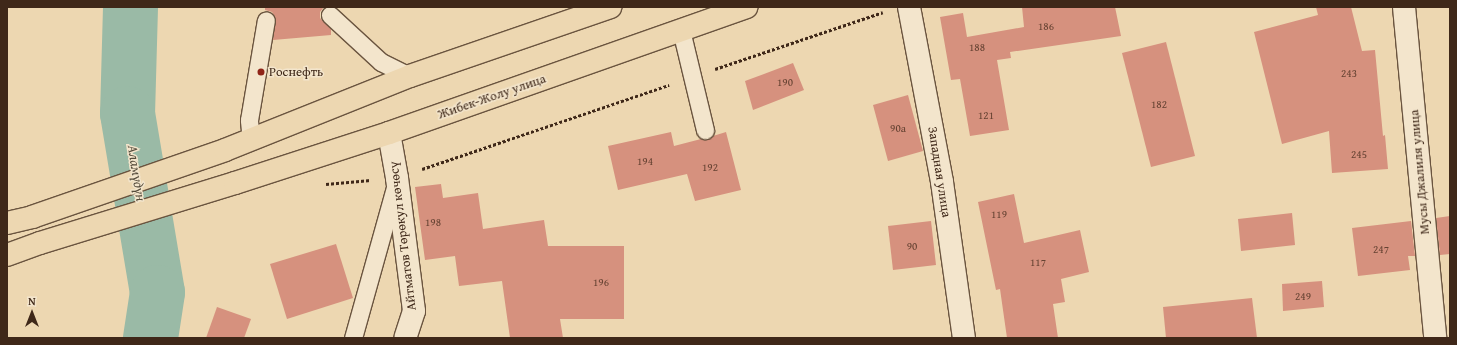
<!DOCTYPE html>
<html>
<head>
<meta charset="utf-8">
<style>
  body { margin:0 }
  #map { position:relative; width:1457px; height:345px; overflow:hidden; background:#edd7b1; font-family:"Gentium Book Plus",serif }
  div>[style] { position:absolute }
  [style*='--x'] { left:calc(var(--x)*1px); top:calc(var(--y)*1px); width:calc(var(--w)*1px); rotate:calc(var(--a)*1deg) }
  .river>* { height:55px; margin:-27.5px; padding:0 27.5px; transform-origin:27.5px; border-radius:27.5px; background:#9abaa6 }
  .building>* { inset:0; background:#d6917e }
  .path>* { height:2.5px; margin-top:-1.25px; transform-origin:0; background:repeating-linear-gradient(90deg,#3f2819 0 3px,transparent 0 5px) }
  .roads { filter:drop-shadow(1px 0 #6a543f) drop-shadow(-1px 0 #6a543f) drop-shadow(0 1px #6a543f) drop-shadow(0 -1px #6a543f) }
  .service>* { height:17px; margin:-8.5px; padding:0 8.5px; transform-origin:8.5px; border-radius:8.5px; background:#f3e5cc }
  .minor>* { height:22px; margin:-11px; padding:0 11px; transform-origin:11px; border-radius:11px; background:#f3e5cc }
  .primary>* { height:22px; margin:-11px; padding:0 11px; transform-origin:11px; border-radius:11px; background:#edd7b1 }
  .dots>* { width:11px; height:11px; translate:-50% -50%; box-sizing:border-box; border:2px solid #f3e5cc; border-radius:50% }
  span { translate:-50% -50%; white-space:nowrap; text-align:center; line-height:1.15; -webkit-text-stroke:3px #f3e5cc; paint-order:stroke }
  .number-label { font-size:11px; color:#654232 }
  .number-label span { -webkit-text-stroke-width:0 }
  .poi-label { font-size:13px; color:#3f2819 }
  .left { translate:0 -50%; text-align:left }
  .street-label { font-size:13px; color:#3f2819 }
  .water-label { font-size:14px; color:#564c3c; font-style:italic }
  .frame { position:absolute; inset:0; border:8px solid #3f2819; pointer-events:none }
  .north { position:absolute; left:12px; top:293px; width:40px; height:40px; -webkit-text-stroke:3px #f3e5cc; paint-order:stroke; rotate:0deg; font-size:11px; font-weight:700; line-height:16px; text-align:center; color:#3f2819 }
  .north::after { content:''; display:block; margin:auto; width:14px; height:18px; background:#3f2819; clip-path:polygon(50% 0,100% 100%,50% 72%,0 100%) }
</style>
</head>
<body>
<div id="map">
  <div class="river">
    <i style="--x:130;--y:7;--w:106;--a:91.6"></i>
    <i style="--x:127;--y:113;--w:181;--a:80.5"></i>
    <i style="--x:157;--y:292;--w:47;--a:98.7"></i>
  </div>
  <div class="building">
    <i style="clip-path:polygon(265px 7px,324px 7px,320px 12px,320px 18px,331px 29px,331px 35px,273px 40px,275px 17px,272px 12px,265px 10px)"></i>
    <i style="clip-path:polygon(1022px 7px,1115px 7px,1121px 36px,1010px 52px,1011px 58px,997px 60px,1009px 130px,970px 136px,960px 79px,951px 80px,940px 17px,963px 13px,967px 37px,1024px 27px)"></i>
    <i style="clip-path:polygon(1316px 7px,1351px 7px,1362px 51px,1375px 50px,1383px 136px,1385px 135px,1388px 169px,1332px 173px,1329px 131px,1282px 144px,1254px 32px,1318px 15px)"></i>
    <i style="clip-path:polygon(1166px 42px,1195px 156px,1151px 167px,1122px 53px)"></i>
    <i style="clip-path:polygon(793px 63px,804px 90px,753px 110px,745px 81px)"></i>
    <i style="clip-path:polygon(908px 95px,923px 151px,888px 161px,873px 105px)"></i>
    <i style="clip-path:polygon(671px 132px,674px 146px,701px 139px,708px 140px,713px 136px,726px 132px,741px 190px,695px 201px,687px 174px,618px 190px,608px 146px)"></i>
    <i style="clip-path:polygon(441px 184px,443px 198px,478px 193px,483px 229px,544px 220px,548px 246px,624px 246px,624px 319px,560px 319px,563px 338px,510px 338px,502px 281px,459px 286px,455px 256px,425px 260px,415px 187px)"></i>
    <i style="clip-path:polygon(1014px 194px,1024px 243px,1080px 230px,1089px 272px,1061px 279px,1065px 302px,1053px 304px,1058px 338px,1007px 338px,1000px 289px,996px 290px,978px 202px)"></i>
    <i style="clip-path:polygon(1292px 213px,1295px 245px,1241px 251px,1238px 219px)"></i>
    <i style="clip-path:polygon(1450px 216px,1450px 254px,1440px 255px,1436px 218px)"></i>
    <i style="clip-path:polygon(931px 221px,936px 265px,893px 270px,888px 226px)"></i>
    <i style="clip-path:polygon(1411px 221px,1415px 256px,1408px 256px,1410px 270px,1358px 276px,1352px 228px)"></i>
    <i style="clip-path:polygon(336px 244px,353px 298px,287px 319px,270px 264px)"></i>
    <i style="clip-path:polygon(1322px 281px,1324px 307px,1283px 311px,1282px 284px)"></i>
    <i style="clip-path:polygon(1252px 298px,1257px 338px,1166px 338px,1163px 307px)"></i>
    <i style="clip-path:polygon(217px 307px,251px 319px,244px 338px,206px 338px)"></i>
  </div>
  <div class="path">
    <i style="--x:715;--y:69;--w:177;--a:-18.7"></i>
    <i style="--x:422;--y:169;--w:261;--a:-18.8"></i>
    <i style="--x:326;--y:184;--w:45;--a:-5.1"></i>
  </div>
  <div class="roads">
    <div class="service">
      <i style="--x:330;--y:15;--w:69;--a:42.7"></i>
      <i style="--x:381;--y:62;--w:32;--a:26"></i>
      <i style="--x:681;--y:30;--w:103;--a:76.5"></i>
      <i style="--x:251;--y:140;--w:20;--a:-96"></i>
      <i style="--x:249;--y:120;--w:101;--a:-80.4"></i>
      <i style="--x:353;--y:338;--w:160;--a:-74.4"></i>
    </div>
    <div class="minor">
      <i style="--x:909;--y:7;--w:178;--a:79.3"></i>
      <i style="--x:942;--y:182;--w:158;--a:82"></i>
      <i style="--x:1404;--y:7;--w:332;--a:84.6"></i>
      <i style="--x:389;--y:133;--w:46;--a:79.9"></i>
      <i style="--x:397;--y:178;--w:134;--a:82.7"></i>
      <i style="--x:414;--y:311;--w:28;--a:108"></i>
    </div>
    <div class="primary">
      <i style="--x:7;--y:223;--w:26;--a:-13"></i>
      <i style="--x:32;--y:217;--w:204;--a:-19.1"></i>
      <i style="--x:225;--y:150;--w:199;--a:-21.8"></i>
      <i style="--x:410;--y:76;--w:212;--a:-19"></i>
      <i style="--x:7;--y:255;--w:35;--a:-20"></i>
      <i style="--x:40;--y:243;--w:204;--a:-17.1"></i>
      <i style="--x:235;--y:183;--w:162;--a:-18"></i>
      <i style="--x:389;--y:133;--w:379;--a:-19.4"></i>
    </div>
  </div>
  <div class="dots">
    <i style="left:261px;top:72px;background:#8f2418"></i>
  </div>
  <div class="number-label">
    <span style="left:1046px;top:26px">186</span>
    <span style="left:977px;top:47px">188</span>
    <span style="left:1349px;top:73px">243</span>
    <span style="left:785px;top:82px">190</span>
    <span style="left:1159px;top:104px">182</span>
    <span style="left:986px;top:115px">121</span>
    <span style="left:898px;top:128px">90a</span>
    <span style="left:1359px;top:154px">245</span>
    <span style="left:645px;top:161px">194</span>
    <span style="left:710px;top:167px">192</span>
    <span style="left:999px;top:214px">119</span>
    <span style="left:433px;top:222px">198</span>
    <span style="left:912px;top:246px">90</span>
    <span style="left:1381px;top:249px">247</span>
    <span style="left:1038px;top:262px">117</span>
    <span style="left:601px;top:282px">196</span>
    <span style="left:1303px;top:296px">249</span>
  </div>
  <div class="poi-label">
    <span class="left" style="left:269px;top:72px">Роснефть</span>
  </div>
  <div class="street-label">
    <span style="left:492px;top:97px;rotate:-19deg">Жибек-Жолу улица</span>
    <span style="left:939px;top:172px;rotate:81deg">Западная улица</span>
    <span style="left:1420px;top:172px;rotate:-95deg">Мусы Джалиля улица</span>
    <span style="left:403px;top:236px;rotate:-97deg">Айтматов Төрөкул көчөсү</span>
  </div>
  <div class="water-label">
    <span style="left:137px;top:173px;rotate:81deg">Аламүдүн</span>
  </div>
  <div class="frame"></div>
  <div class="north">N</div>
</div>
</body>
</html>
